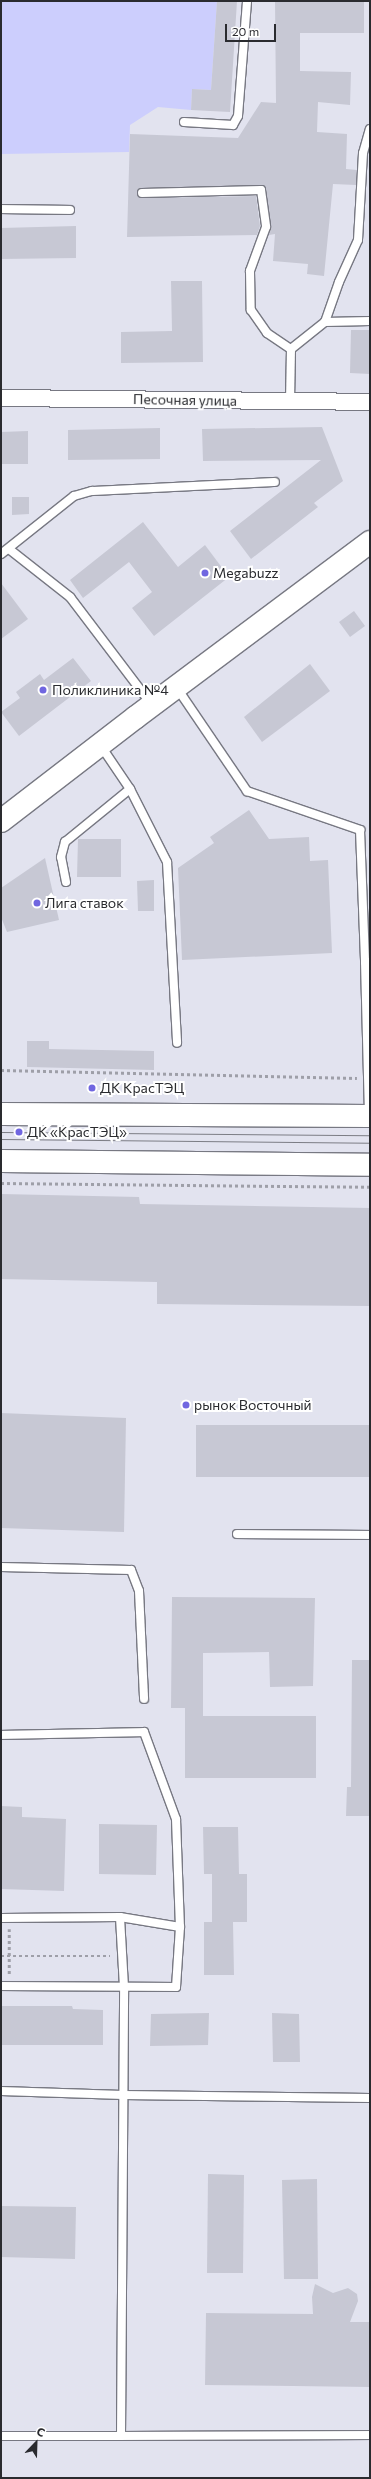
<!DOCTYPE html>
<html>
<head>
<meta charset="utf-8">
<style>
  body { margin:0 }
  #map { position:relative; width:371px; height:2479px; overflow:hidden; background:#e2e3ef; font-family:Commissioner,sans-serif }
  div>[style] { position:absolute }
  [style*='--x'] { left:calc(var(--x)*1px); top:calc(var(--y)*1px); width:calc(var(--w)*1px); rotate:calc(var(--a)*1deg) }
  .green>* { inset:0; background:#cccefd }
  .building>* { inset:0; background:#c7c8d4 }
  .path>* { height:2.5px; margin-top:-1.25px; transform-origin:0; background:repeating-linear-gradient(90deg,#9e9fa8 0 3px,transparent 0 6px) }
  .roads { filter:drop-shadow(1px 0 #777882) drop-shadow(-1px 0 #777882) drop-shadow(0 1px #777882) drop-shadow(0 -1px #777882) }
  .lane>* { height:8px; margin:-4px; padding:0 4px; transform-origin:4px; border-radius:4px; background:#fff }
  .street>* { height:16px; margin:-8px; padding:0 8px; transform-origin:8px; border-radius:8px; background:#fff }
  .primary>* { height:22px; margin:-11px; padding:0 11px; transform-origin:11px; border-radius:11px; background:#fff }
  .highway>* { height:22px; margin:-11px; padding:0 11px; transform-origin:11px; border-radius:11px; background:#fff }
  .tram>* { height:1px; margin:-0.5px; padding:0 0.5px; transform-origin:0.5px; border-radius:0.5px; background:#7c7d85 }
  .dots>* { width:11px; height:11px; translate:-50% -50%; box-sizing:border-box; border:2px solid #fff; border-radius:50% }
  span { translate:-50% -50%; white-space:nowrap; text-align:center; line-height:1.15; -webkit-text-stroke:4px #fff; paint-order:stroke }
  .street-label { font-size:14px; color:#2a2b2f }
  .poi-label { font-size:14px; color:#2a2b2f }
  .left { translate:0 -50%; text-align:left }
  .frame { position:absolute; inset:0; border:2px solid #2a2b2f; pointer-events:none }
  .north { position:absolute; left:16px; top:2423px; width:40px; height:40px; -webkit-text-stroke:3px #fff; paint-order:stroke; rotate:23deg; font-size:11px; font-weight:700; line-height:16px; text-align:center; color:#2a2b2f }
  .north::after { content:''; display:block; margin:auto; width:14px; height:18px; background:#2a2b2f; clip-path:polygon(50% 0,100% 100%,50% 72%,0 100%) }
  .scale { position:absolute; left:225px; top:24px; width:51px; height:18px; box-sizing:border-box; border:2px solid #2a2b2f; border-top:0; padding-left:5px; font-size:12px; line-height:14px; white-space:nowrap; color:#2a2b2f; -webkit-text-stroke:3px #fff; paint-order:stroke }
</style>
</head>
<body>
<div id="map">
  <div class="green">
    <i style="clip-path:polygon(1px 1px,217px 1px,211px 90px,192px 89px,191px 110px,158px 107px,130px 125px,129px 152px,1px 154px)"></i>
  </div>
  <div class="building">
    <i style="clip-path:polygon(217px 1px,237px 1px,230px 112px,191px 110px,192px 89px,211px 90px)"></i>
    <i style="clip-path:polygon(275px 1px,364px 1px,364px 33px,300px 33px,300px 71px,351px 72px,350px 105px,318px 102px,317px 132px,347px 134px,346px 169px,357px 170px,356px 185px,333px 184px,324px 276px,307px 274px,308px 264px,273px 261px,275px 234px,269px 235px,271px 226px,266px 189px,261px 185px,142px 188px,137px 193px,142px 198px,256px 196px,260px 226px,257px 235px,127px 237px,130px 134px,238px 138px,261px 102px,276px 103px)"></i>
    <i style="clip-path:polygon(76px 226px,76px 258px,1px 259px,1px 228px)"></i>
    <i style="clip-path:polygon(171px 281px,202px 281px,203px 362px,121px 363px,121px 332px,172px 331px)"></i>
    <i style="clip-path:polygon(351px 330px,370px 330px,370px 374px,350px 373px)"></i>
    <i style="clip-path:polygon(322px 427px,343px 481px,314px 503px,318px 507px,251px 559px,230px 531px,321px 460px,203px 461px,202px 429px)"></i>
    <i style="clip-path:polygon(160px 428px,160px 459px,68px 460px,68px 430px)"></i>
    <i style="clip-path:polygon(28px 431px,28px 464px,1px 464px,1px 432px)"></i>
    <i style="clip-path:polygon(12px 497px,29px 497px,29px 514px,12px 515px)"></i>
    <i style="clip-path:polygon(143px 522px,178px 567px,205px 545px,229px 577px,154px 636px,132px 608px,152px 592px,129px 562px,83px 598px,70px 580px)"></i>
    <i style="clip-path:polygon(1px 583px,28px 619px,1px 639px)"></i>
    <i style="clip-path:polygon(354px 611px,365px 626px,350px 637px,339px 622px)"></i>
    <i style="clip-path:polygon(73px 658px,91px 681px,19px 736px,1px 712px,20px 698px,16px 692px,40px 674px,44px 680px)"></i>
    <i style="clip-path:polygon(310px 664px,330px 691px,262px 742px,244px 717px)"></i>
    <i style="clip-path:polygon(249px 810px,269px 839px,309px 837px,310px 861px,328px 860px,332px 953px,182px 960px,178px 868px,214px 843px,210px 837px)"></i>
    <i style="clip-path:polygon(78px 839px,121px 839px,121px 877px,77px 877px)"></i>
    <i style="clip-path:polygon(45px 858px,59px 920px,7px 932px,1px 917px,1px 888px)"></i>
    <i style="clip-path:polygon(154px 880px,154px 911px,138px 911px,137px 881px)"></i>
    <i style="clip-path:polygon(27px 1041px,49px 1041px,49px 1049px,154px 1051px,154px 1070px,27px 1067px)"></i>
    <i style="clip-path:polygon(1px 1194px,139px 1197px,140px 1204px,370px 1208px,370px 1306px,157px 1304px,157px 1282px,1px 1279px)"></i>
    <i style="clip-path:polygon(1px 1413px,126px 1418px,124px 1532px,1px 1528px)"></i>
    <i style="clip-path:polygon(196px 1425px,370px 1425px,370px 1477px,196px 1477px)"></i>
    <i style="clip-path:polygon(172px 1597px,315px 1598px,313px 1686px,270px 1687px,269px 1652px,203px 1653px,203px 1716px,316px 1716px,316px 1778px,185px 1778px,185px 1708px,171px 1708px)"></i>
    <i style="clip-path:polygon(352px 1660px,370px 1660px,370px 1816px,346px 1816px,347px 1787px,351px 1787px)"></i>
    <i style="clip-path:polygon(1px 1806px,22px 1807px,22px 1817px,66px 1819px,64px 1891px,1px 1889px)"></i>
    <i style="clip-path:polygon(99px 1824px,157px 1825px,156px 1875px,99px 1874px)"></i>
    <i style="clip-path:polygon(203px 1827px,238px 1827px,239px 1874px,247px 1874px,247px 1922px,233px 1922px,234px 1975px,204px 1975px,204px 1922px,212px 1922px,212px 1874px,204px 1874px)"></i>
    <i style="clip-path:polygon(1px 2006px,72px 2006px,73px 2009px,103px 2010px,103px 2045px,1px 2045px)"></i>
    <i style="clip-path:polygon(209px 2013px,208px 2045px,150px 2046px,151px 2014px)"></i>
    <i style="clip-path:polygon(272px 2013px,299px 2014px,300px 2062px,273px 2062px)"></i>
    <i style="clip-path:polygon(208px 2174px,244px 2175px,243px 2273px,207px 2273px)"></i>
    <i style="clip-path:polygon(317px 2179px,318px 2279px,284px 2279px,282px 2180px)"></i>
    <i style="clip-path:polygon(1px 2206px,76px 2207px,75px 2259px,1px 2257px)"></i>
    <i style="clip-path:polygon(315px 2284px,333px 2293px,348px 2288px,357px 2294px,358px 2301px,350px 2322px,370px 2322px,370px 2387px,205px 2385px,206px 2313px,313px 2314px,312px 2297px)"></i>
  </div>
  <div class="path">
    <i style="--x:1;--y:1070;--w:356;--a:1.3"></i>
    <i style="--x:1;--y:1183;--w:369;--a:0.6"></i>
    <i style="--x:1;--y:1956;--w:109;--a:0"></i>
    <i style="--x:9;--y:1974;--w:45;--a:-90"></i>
  </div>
  <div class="roads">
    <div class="lane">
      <i style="--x:184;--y:122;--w:49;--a:3.5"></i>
      <i style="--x:233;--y:125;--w:10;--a:-61"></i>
      <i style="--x:238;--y:116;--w:115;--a:-85.5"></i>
      <i style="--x:142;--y:193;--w:119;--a:-1.4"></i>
      <i style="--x:261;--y:190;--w:37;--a:82"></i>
      <i style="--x:266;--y:227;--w:47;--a:110"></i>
      <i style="--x:250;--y:271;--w:39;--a:89"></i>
      <i style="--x:251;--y:310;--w:28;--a:55"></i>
      <i style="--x:267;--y:333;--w:29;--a:34"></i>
      <i style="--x:1;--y:209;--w:69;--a:0.8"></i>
      <i style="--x:325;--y:322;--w:45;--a:-1.3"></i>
      <i style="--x:290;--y:401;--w:52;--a:-88.9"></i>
      <i style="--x:291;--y:349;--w:43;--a:-38.5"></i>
      <i style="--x:325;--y:322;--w:42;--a:-70.7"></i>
      <i style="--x:339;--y:282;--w:46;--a:-65.7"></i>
      <i style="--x:358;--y:240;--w:87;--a:-86.7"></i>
      <i style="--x:363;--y:153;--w:25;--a:-74"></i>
      <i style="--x:9;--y:549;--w:78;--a:38.2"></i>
      <i style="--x:70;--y:597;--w:136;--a:52.8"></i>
      <i style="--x:1;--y:554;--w:93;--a:-38.5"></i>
      <i style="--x:74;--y:496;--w:19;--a:-16"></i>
      <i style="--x:92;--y:491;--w:183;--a:-2.8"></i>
      <i style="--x:177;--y:688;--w:125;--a:55.8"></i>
      <i style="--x:247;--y:791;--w:120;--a:19"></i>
      <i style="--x:360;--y:830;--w:132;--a:87.8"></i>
      <i style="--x:365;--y:962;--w:5;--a:0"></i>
      <i style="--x:130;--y:789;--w:82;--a:63.1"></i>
      <i style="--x:167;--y:862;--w:181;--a:86.8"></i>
      <i style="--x:66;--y:882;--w:25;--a:-101"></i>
      <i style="--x:61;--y:857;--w:16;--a:-75"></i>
      <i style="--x:65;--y:842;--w:84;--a:-39.2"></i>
      <i style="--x:130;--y:789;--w:52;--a:-124"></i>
      <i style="--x:365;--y:962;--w:153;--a:88.5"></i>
      <i style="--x:237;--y:1534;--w:133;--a:0.4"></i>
      <i style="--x:1;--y:1567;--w:130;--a:1.3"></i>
      <i style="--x:131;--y:1570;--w:22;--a:69"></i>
      <i style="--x:139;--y:1591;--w:108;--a:87.3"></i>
      <i style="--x:1;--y:1735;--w:143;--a:-1.2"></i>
      <i style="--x:144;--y:1732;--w:93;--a:69.8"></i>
      <i style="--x:176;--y:1819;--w:108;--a:87.9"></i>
      <i style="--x:180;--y:1927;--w:60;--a:93.8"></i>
      <i style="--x:176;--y:1987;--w:175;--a:-179.7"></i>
      <i style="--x:1;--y:1918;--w:119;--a:-0.5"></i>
      <i style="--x:120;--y:1917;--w:61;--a:9.5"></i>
      <i style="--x:1;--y:2091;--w:122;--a:1.9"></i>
      <i style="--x:123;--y:2095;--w:247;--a:0.7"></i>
      <i style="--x:1;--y:2436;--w:120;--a:0"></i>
      <i style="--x:121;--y:2436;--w:449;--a:-89.6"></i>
      <i style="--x:124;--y:1987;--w:70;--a:-93.3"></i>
      <i style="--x:121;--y:2436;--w:249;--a:-0.2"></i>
    </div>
    <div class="street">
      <i style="--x:1;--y:398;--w:369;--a:0.6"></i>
    </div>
    <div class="primary">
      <i style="--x:1;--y:821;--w:170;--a:-37.6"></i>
      <i style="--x:136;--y:717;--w:292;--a:-36.8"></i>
    </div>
    <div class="highway">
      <i style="--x:1;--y:1114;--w:369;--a:0.3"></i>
      <i style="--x:1;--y:1161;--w:369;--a:0.6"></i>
    </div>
  </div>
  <div class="tram">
    <i style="--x:1;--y:1132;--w:369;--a:0.5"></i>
    <i style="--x:1;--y:1139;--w:369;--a:0.6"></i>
  </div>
  <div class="dots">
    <i style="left:205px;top:573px;background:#7066e0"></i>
    <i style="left:43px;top:690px;background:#7066e0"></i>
    <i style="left:37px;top:903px;background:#7066e0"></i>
    <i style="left:92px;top:1088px;background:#7066e0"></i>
    <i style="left:19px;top:1132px;background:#7066e0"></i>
    <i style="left:186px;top:1405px;background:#7066e0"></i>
  </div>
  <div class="street-label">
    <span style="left:185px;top:400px;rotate:1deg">Песочная улица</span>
  </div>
  <div class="poi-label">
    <span class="left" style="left:213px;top:573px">Megabuzz</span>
    <span class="left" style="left:52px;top:690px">Поликлиника №4</span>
    <span class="left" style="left:45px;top:903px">Лига ставок</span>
    <span class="left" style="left:100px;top:1088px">ДК КрасТЭЦ</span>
    <span class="left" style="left:27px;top:1132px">ДК «КрасТЭЦ»</span>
    <span class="left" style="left:194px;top:1405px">рынок Восточный</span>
  </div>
  <div class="frame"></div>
  <div class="north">С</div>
  <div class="scale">20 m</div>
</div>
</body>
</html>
